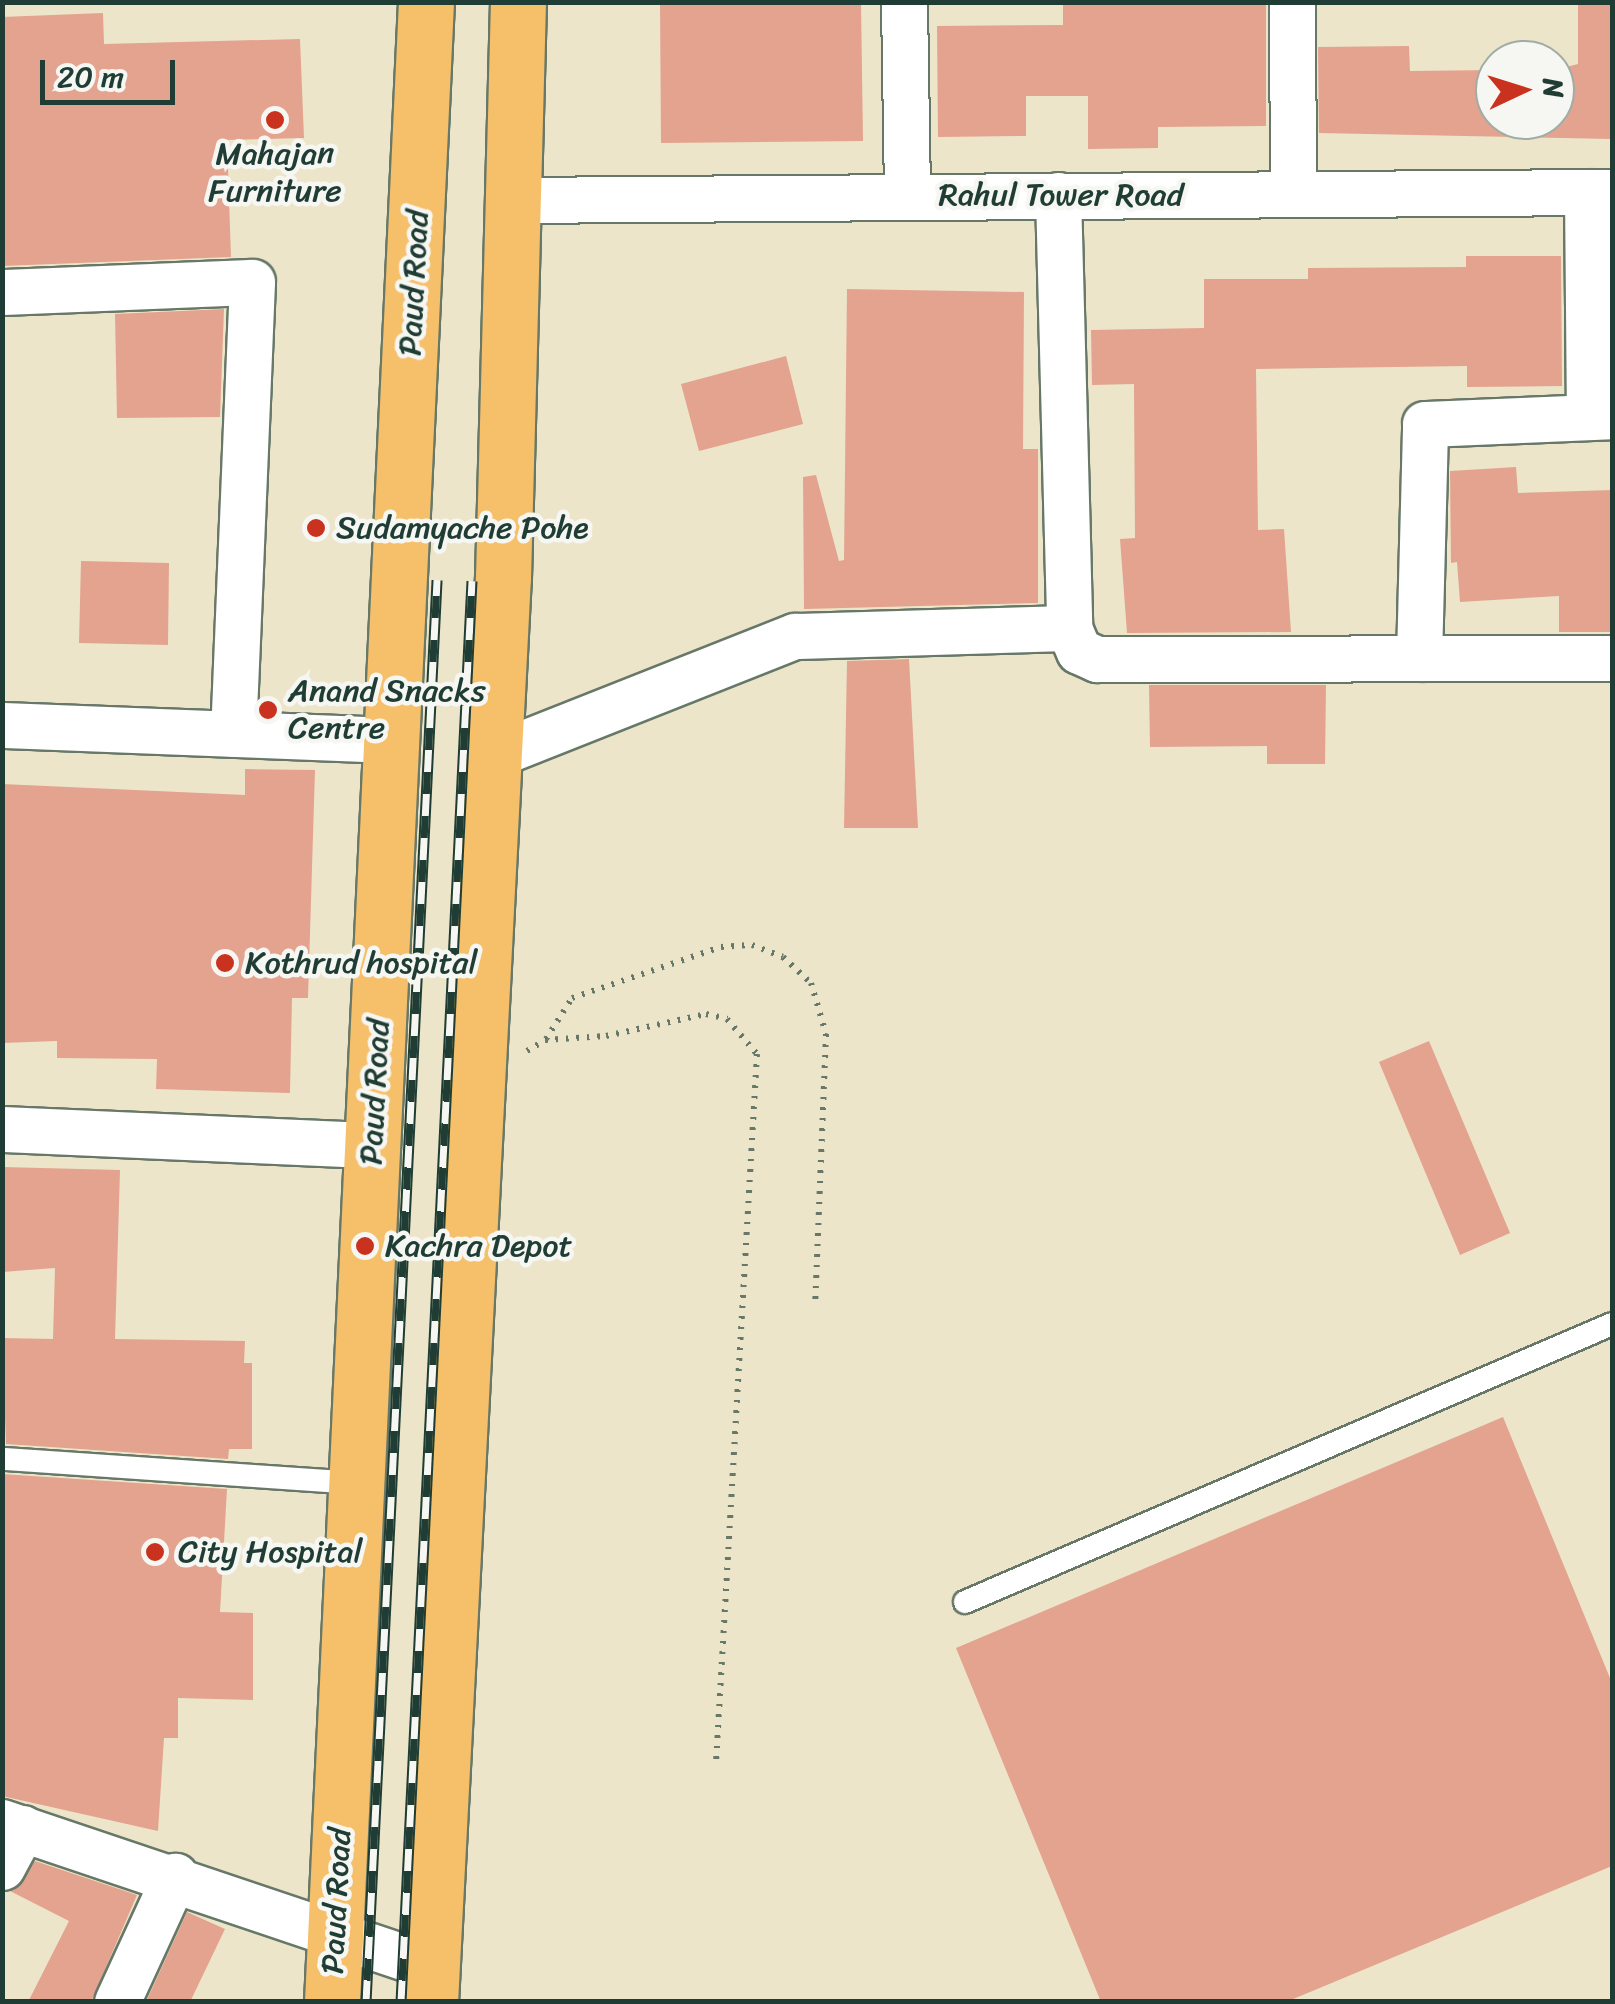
<!DOCTYPE html>
<html>
<head>
<meta charset="utf-8">
<style>
  body { margin:0 }
  #map { position:relative; width:1615px; height:2004px; overflow:hidden; background:#ece5c9; font-family:Sriracha,sans-serif }
  div>[style] { position:absolute }
  [style*='--x'] { left:calc(var(--x)*1px); top:calc(var(--y)*1px); width:calc(var(--w)*1px); rotate:calc(var(--a)*1deg) }
  .building>* { inset:0; background:#e3a38f }
  .path>* { height:6px; margin-top:-3px; transform-origin:0; background:repeating-linear-gradient(90deg,#677868 0 2.5px,transparent 0 10.5px) }
  .roads { filter:drop-shadow(2px 0 #677868) drop-shadow(-2px 0 #677868) drop-shadow(0 2px #677868) drop-shadow(0 -2px #677868) }
  .lane>* { height:22px; margin:-11px; padding:0 11px; transform-origin:11px; border-radius:11px; background:#fff }
  .street>* { height:45px; margin:-22.5px; padding:0 22.5px; transform-origin:22.5px; border-radius:22.5px; background:#fff }
  .primary>* { height:55px; margin:-27.5px; padding:0 27.5px; transform-origin:27.5px; border-radius:27.5px; background:#f6c06b }
  .rail>* { height:11px; margin-top:-5.5px; transform-origin:0; background:repeating-linear-gradient(90deg,#f6f6f2 0 22px,#1f3d34 0 44px); box-sizing:border-box; border-block:2px solid #1f3d34 }
  .dots>* { width:28px; height:28px; translate:-50% -50%; box-sizing:border-box; border:5px solid #f6f6f2; border-radius:50% }
  span { translate:-50% -50%; white-space:nowrap; text-align:center; line-height:1.15; -webkit-text-stroke:9px #f6f6f2; paint-order:stroke }
  .poi-label { font-size:32px; color:#1f3d34 }
  .left { translate:0 -50%; text-align:left }
  .street-label { font-size:32px; color:#1f3d34 }
  .frame { position:absolute; inset:0; border:5px solid #1f3d34; pointer-events:none }
  .north { position:absolute; left:1475px; top:40px; width:100px; height:100px; box-sizing:border-box; background:#f6f6f2; border:2px solid #a0aca6; border-radius:50%; rotate:86deg; font-size:28px; font-weight:700; line-height:40px; text-align:center; color:#1f3d34 }
  .north::after { content:''; display:block; margin:auto; width:35px; height:45px; background:#c8321e; clip-path:polygon(50% 0,100% 100%,50% 72%,0 100%) }
  .scale { position:absolute; left:40px; top:60px; width:135px; height:45px; box-sizing:border-box; border:5px solid #1f3d34; border-top:0; padding-left:12px; font-size:30px; line-height:35px; white-space:nowrap; color:#1f3d34; -webkit-text-stroke:8px #f6f6f2; paint-order:stroke }
</style>
</head>
<body>
<div id="map">
  <div class="building">
    <i style="clip-path:polygon(660px 2px,861px 2px,863px 141px,661px 143px)"></i>
    <i style="clip-path:polygon(1106px 2px,1266px 2px,1266px 126px,1158px 127px,1158px 148px,1088px 149px,1088px 96px,1026px 96px,1026px 136px,938px 137px,937px 26px,1063px 25px,1063px 3px)"></i>
    <i style="clip-path:polygon(1578px 2px,1612px 2px,1612px 139px,1319px 133px,1318px 47px,1409px 46px,1410px 71px,1495px 70px,1495px 120px,1555px 120px,1555px 70px,1578px 64px)"></i>
    <i style="clip-path:polygon(103px 13px,104px 44px,300px 39px,304px 138px,227px 140px,231px 257px,2px 266px,2px 17px)"></i>
    <i style="clip-path:polygon(1466px 256px,1561px 256px,1562px 386px,1467px 387px,1467px 366px,1256px 369px,1258px 530px,1284px 529px,1291px 632px,1127px 633px,1120px 539px,1135px 538px,1134px 384px,1092px 385px,1091px 330px,1204px 328px,1204px 279px,1308px 279px,1308px 268px,1466px 267px)"></i>
    <i style="clip-path:polygon(847px 289px,1024px 292px,1023px 449px,1038px 449px,1038px 603px,804px 609px,803px 477px,816px 475px,839px 561px,844px 560px)"></i>
    <i style="clip-path:polygon(224px 309px,220px 417px,117px 418px,115px 314px)"></i>
    <i style="clip-path:polygon(786px 356px,803px 424px,699px 451px,681px 384px)"></i>
    <i style="clip-path:polygon(1516px 467px,1518px 493px,1612px 490px,1612px 632px,1559px 632px,1559px 596px,1460px 602px,1457px 562px,1451px 563px,1450px 471px)"></i>
    <i style="clip-path:polygon(81px 561px,169px 563px,168px 645px,79px 643px)"></i>
    <i style="clip-path:polygon(909px 659px,918px 828px,844px 828px,847px 661px)"></i>
    <i style="clip-path:polygon(1149px 685px,1326px 685px,1325px 764px,1267px 764px,1267px 746px,1150px 747px)"></i>
    <i style="clip-path:polygon(245px 769px,315px 770px,308px 998px,292px 998px,290px 1093px,156px 1089px,157px 1059px,57px 1058px,57px 1041px,2px 1043px,2px 784px,245px 795px)"></i>
    <i style="clip-path:polygon(1429px 1041px,1510px 1233px,1460px 1255px,1379px 1062px)"></i>
    <i style="clip-path:polygon(2px 1167px,120px 1170px,115px 1339px,245px 1341px,244px 1363px,252px 1363px,252px 1449px,229px 1449px,228px 1459px,6px 1444px,2px 1338px,53px 1339px,55px 1268px,2px 1272px)"></i>
    <i style="clip-path:polygon(1503px 1417px,1612px 1683px,1612px 1866px,1286px 2002px,1101px 2002px,956px 1648px)"></i>
    <i style="clip-path:polygon(2px 1474px,227px 1489px,220px 1612px,253px 1613px,253px 1700px,178px 1698px,178px 1738px,164px 1738px,158px 1831px,2px 1796px)"></i>
    <i style="clip-path:polygon(35px 1861px,137px 1895px,91px 2002px,28px 2002px,69px 1921px,10px 1891px)"></i>
    <i style="clip-path:polygon(187px 1912px,225px 1929px,190px 2002px,146px 2002px)"></i>
  </div>
  <div class="path">
    <i style="--x:546;--y:1039;--w:49;--a:-57.6"></i>
    <i style="--x:572;--y:998;--w:157;--a:-18.9"></i>
    <i style="--x:721;--y:947;--w:31;--a:-4"></i>
    <i style="--x:752;--y:945;--w:33;--a:21"></i>
    <i style="--x:783;--y:957;--w:38;--a:43"></i>
    <i style="--x:811;--y:983;--w:53;--a:73.6"></i>
    <i style="--x:826;--y:1034;--w:271;--a:92.3"></i>
    <i style="--x:527;--y:1051;--w:21;--a:-31"></i>
    <i style="--x:545;--y:1040;--w:61;--a:-3.8"></i>
    <i style="--x:606;--y:1036;--w:102;--a:-12.4"></i>
    <i style="--x:706;--y:1014;--w:22;--a:13"></i>
    <i style="--x:727;--y:1019;--w:46;--a:49.4"></i>
    <i style="--x:757;--y:1054;--w:709;--a:93.31"></i>
  </div>
  <div class="roads">
    <div class="lane">
      <i style="--x:4;--y:1459;--w:353;--a:3.9"></i>
      <i style="--x:965;--y:1602;--w:704;--a:-23.25"></i>
    </div>
    <div class="street">
      <i style="--x:904;--y:2;--w:194;--a:89.1"></i>
      <i style="--x:1292;--y:2;--w:192;--a:89.7"></i>
      <i style="--x:1587;--y:192;--w:225;--a:89.5"></i>
      <i style="--x:1058;--y:195;--w:433;--a:88.5"></i>
      <i style="--x:1069;--y:628;--w:25;--a:67"></i>
      <i style="--x:1079;--y:651;--w:20;--a:24"></i>
      <i style="--x:1097;--y:659;--w:515;--a:-0.11"></i>
      <i style="--x:510;--y:200;--w:1102;--a:-0.42"></i>
      <i style="--x:2;--y:292;--w:250;--a:-2.3"></i>
      <i style="--x:252;--y:282;--w:452;--a:92.4"></i>
      <i style="--x:1419;--y:658;--w:234;--a:-88.5"></i>
      <i style="--x:1425;--y:424;--w:187;--a:-2.4"></i>
      <i style="--x:2;--y:725;--w:392;--a:2.2"></i>
      <i style="--x:494;--y:755;--w:324;--a:-21.6"></i>
      <i style="--x:795;--y:636;--w:274;--a:-1.7"></i>
      <i style="--x:2;--y:1129;--w:371;--a:2.5"></i>
      <i style="--x:2;--y:1822;--w:454;--a:18.6"></i>
      <i style="--x:2;--y:1867;--w:44;--a:-61.7"></i>
      <i style="--x:117;--y:2002;--w:139;--a:-65.3"></i>
    </div>
    <div class="primary">
      <i style="--x:332;--y:2002;--w:2002;--a:-87.31"></i>
      <i style="--x:430;--y:2002;--w:1426;--a:-87.07"></i>
      <i style="--x:503;--y:578;--w:576;--a:-88.51"></i>
    </div>
  </div>
  <div class="rail">
    <i style="--x:366;--y:2002;--w:1424;--a:-87.14"></i>
    <i style="--x:401;--y:2002;--w:1423;--a:-87.14"></i>
  </div>
  <div class="dots">
    <i style="left:275px;top:120px;background:#c8321e"></i>
    <i style="left:316px;top:528px;background:#c8321e"></i>
    <i style="left:268px;top:710px;background:#c8321e"></i>
    <i style="left:225px;top:963px;background:#c8321e"></i>
    <i style="left:365px;top:1246px;background:#c8321e"></i>
    <i style="left:155px;top:1552px;background:#c8321e"></i>
  </div>
  <div class="poi-label">
    <span style="left:275px;top:173px">Mahajan<br>Furniture</span>
    <span class="left" style="left:336px;top:528px">Sudamyache Pohe</span>
    <span class="left" style="left:288px;top:710px">Anand Snacks<br>Centre</span>
    <span class="left" style="left:245px;top:963px">Kothrud hospital</span>
    <span class="left" style="left:385px;top:1246px">Kachra Depot</span>
    <span class="left" style="left:178px;top:1552px">City Hospital</span>
  </div>
  <div class="street-label">
    <span style="left:1061px;top:195px">Rahul Tower Road</span>
    <span style="left:414px;top:283px;rotate:-87deg">Paud Road</span>
    <span style="left:375px;top:1092px;rotate:-87deg">Paud Road</span>
    <span style="left:337px;top:1901px;rotate:-87deg">Paud Road</span>
  </div>
  <div class="frame"></div>
  <div class="north">N</div>
  <div class="scale">20 m</div>
</div>
</body>
</html>
